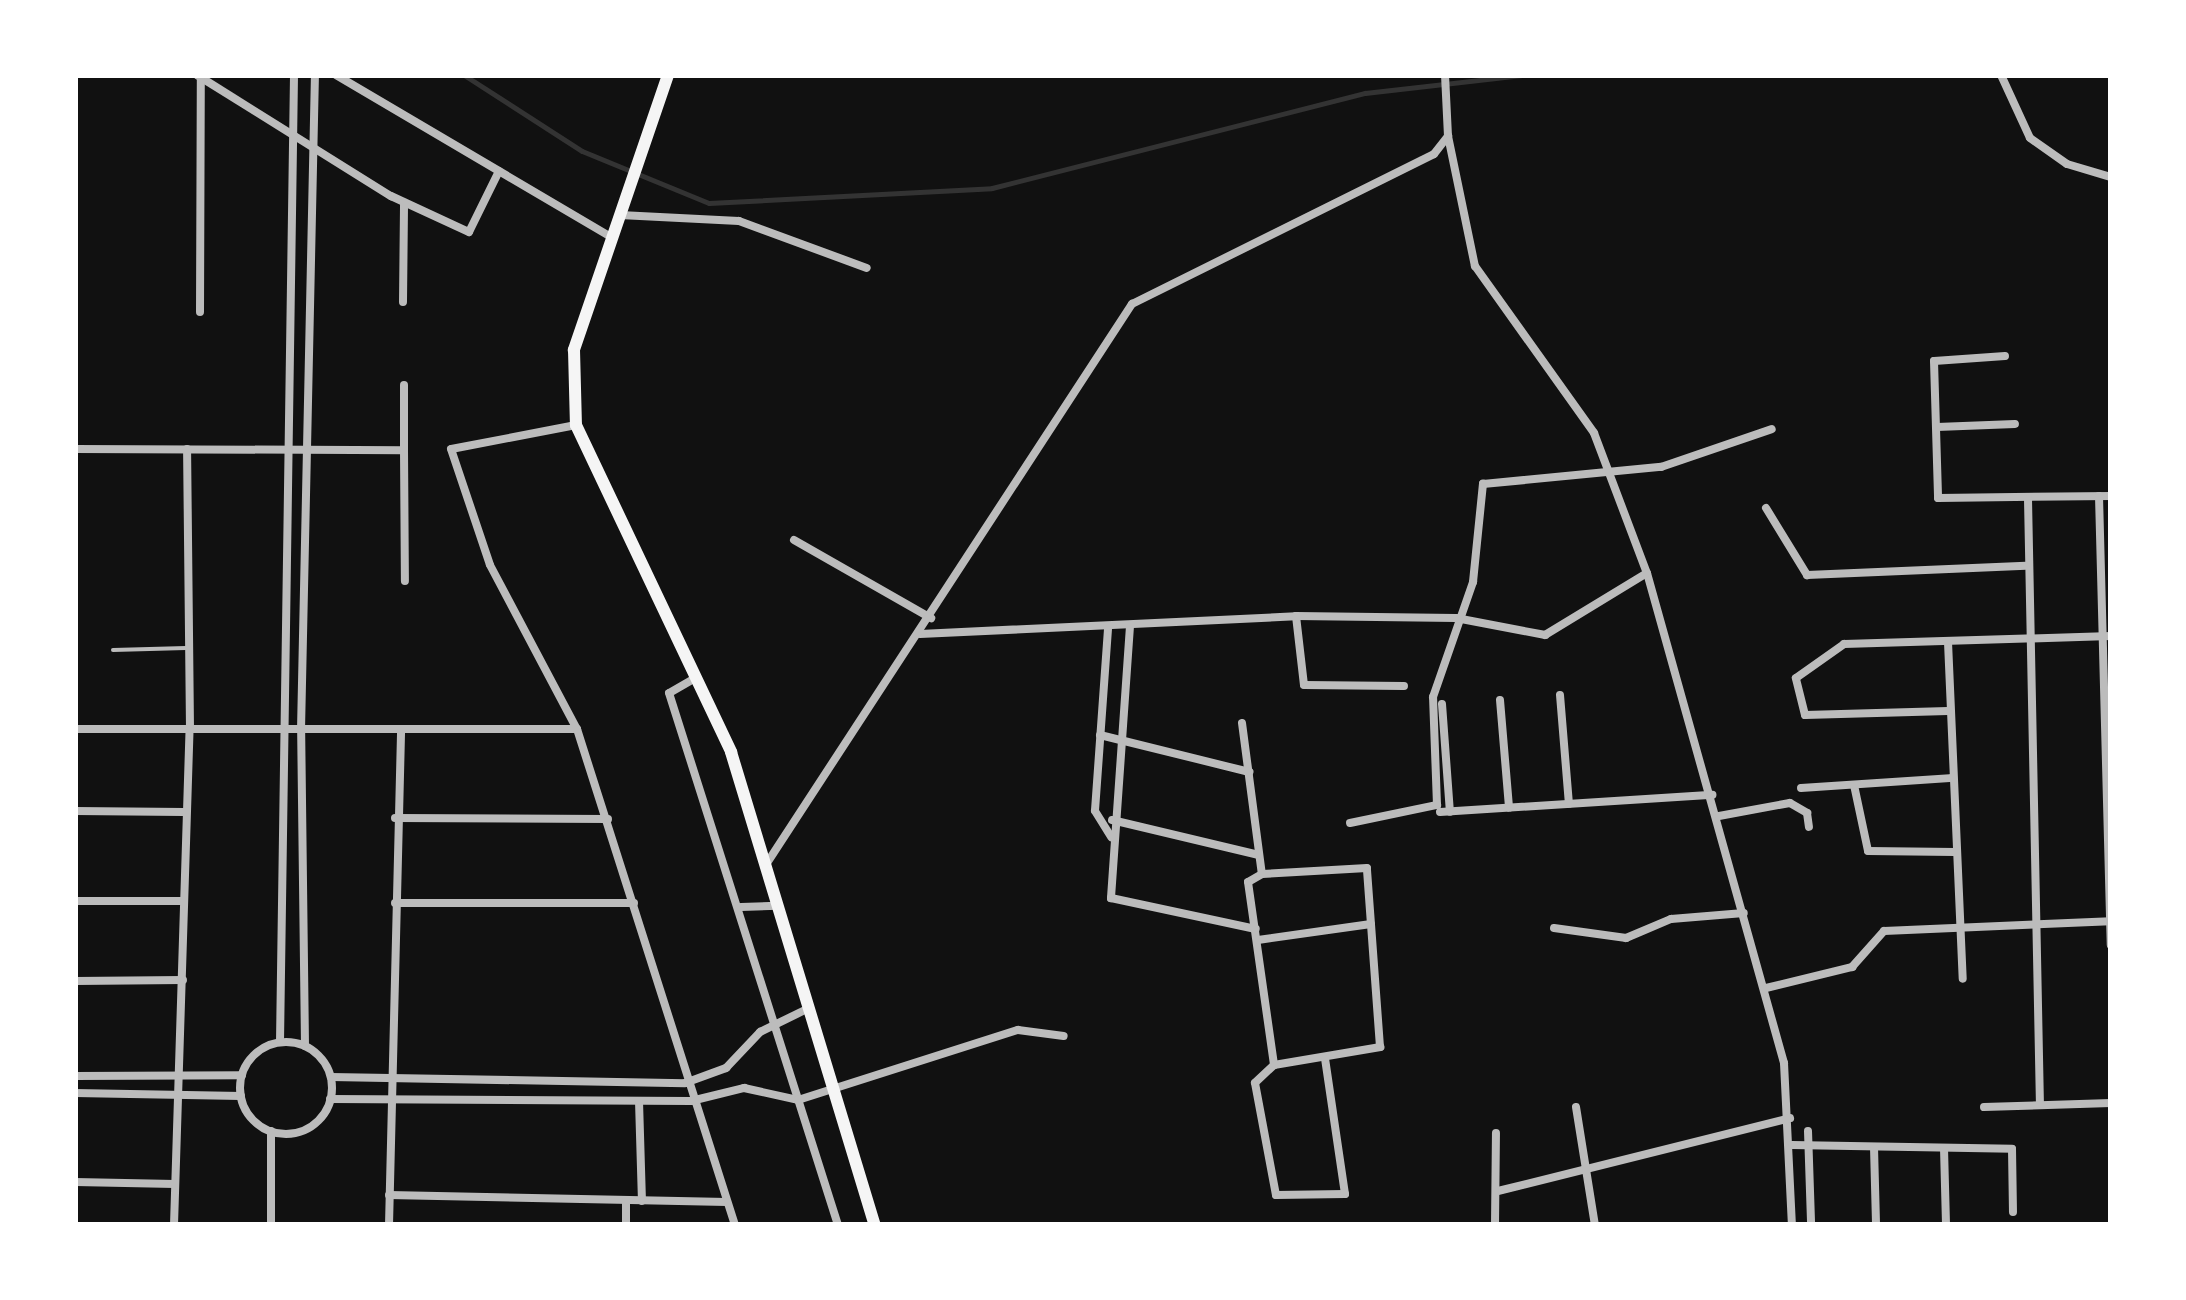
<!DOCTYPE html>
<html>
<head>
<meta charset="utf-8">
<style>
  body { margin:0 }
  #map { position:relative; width:2186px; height:1300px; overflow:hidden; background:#111; font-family:"Open Sans",sans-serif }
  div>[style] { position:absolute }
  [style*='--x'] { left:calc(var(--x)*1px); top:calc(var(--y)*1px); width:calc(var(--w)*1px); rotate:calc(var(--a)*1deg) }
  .stream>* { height:5px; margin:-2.5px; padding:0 2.5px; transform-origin:2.5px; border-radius:2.5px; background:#333 }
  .service>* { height:4px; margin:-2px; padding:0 2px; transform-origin:2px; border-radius:2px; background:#bcbcbc }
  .minor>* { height:8px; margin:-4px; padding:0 4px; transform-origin:4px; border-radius:4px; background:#bcbcbc }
  .minor>.ring { margin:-4px; padding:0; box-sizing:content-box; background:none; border:8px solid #bcbcbc; border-radius:50% }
  .primary>* { height:12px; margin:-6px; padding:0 6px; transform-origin:6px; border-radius:6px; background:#f5f5f5 }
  span { translate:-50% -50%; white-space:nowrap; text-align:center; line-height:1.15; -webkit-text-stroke:9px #fff; paint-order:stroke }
  .frame { position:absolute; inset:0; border:78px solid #fff; pointer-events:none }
</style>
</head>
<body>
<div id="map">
  <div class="stream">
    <i style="--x:464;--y:75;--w:140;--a:32.8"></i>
    <i style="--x:582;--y:151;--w:137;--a:22.3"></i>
    <i style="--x:709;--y:203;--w:283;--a:-3"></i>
    <i style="--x:992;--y:188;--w:385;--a:-14.3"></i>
    <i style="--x:1365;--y:93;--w:160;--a:-6.5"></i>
  </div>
  <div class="service">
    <i style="--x:113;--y:650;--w:73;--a:-1.6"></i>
  </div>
  <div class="minor">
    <i style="--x:197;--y:75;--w:229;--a:32"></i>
    <i style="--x:391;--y:196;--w:86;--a:24.8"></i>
    <i style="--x:469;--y:232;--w:68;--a:-63.8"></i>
    <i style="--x:336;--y:75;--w:316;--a:30.5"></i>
    <i style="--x:2001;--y:75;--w:69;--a:65.3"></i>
    <i style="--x:2030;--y:138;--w:45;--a:35.1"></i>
    <i style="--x:2067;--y:164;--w:46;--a:16.5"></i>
    <i style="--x:1448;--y:136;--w:133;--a:78.3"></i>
    <i style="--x:1475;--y:266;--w:205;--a:54.5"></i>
    <i style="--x:1594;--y:433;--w:150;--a:69.3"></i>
    <i style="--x:1647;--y:573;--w:509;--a:74.38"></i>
    <i style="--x:1784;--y:1063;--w:162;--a:87.2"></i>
    <i style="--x:620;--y:215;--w:119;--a:2.9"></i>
    <i style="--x:739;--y:221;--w:136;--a:20.2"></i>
    <i style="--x:403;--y:302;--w:99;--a:-89.4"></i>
    <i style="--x:200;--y:312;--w:235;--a:-89.8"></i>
    <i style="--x:2005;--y:356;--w:71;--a:176"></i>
    <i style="--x:1934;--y:361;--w:137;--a:88.3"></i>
    <i style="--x:1938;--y:498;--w:173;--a:-0.7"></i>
    <i style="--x:576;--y:425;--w:127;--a:169.1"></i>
    <i style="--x:451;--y:449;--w:122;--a:71.4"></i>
    <i style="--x:490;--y:565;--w:186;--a:62.1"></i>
    <i style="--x:577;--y:729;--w:521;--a:72.33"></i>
    <i style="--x:1937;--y:427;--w:78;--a:-2.2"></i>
    <i style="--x:75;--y:449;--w:329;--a:0.2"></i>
    <i style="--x:404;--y:450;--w:131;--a:89.6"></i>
    <i style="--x:404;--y:450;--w:65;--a:-90"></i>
    <i style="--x:2099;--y:496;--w:449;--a:88.5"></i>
    <i style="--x:2028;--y:499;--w:606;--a:88.87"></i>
    <i style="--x:1766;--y:508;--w:79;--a:58.5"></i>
    <i style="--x:1807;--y:575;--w:219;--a:-2.4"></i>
    <i style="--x:794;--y:540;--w:158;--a:29.7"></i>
    <i style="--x:1296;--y:616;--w:69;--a:83.4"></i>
    <i style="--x:1304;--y:685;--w:100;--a:0.6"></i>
    <i style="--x:1130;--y:626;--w:273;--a:94"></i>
    <i style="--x:1111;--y:898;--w:148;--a:12.1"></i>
    <i style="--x:1108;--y:629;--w:182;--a:94.1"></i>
    <i style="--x:1095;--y:811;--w:31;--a:58"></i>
    <i style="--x:920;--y:634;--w:376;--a:-2.7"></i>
    <i style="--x:1296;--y:616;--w:160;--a:0.7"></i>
    <i style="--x:1456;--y:618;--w:91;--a:10.8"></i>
    <i style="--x:1545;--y:635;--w:119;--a:-31.3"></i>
    <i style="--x:1948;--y:642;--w:337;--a:87.5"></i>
    <i style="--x:697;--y:677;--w:32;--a:150"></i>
    <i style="--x:669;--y:693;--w:558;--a:72.38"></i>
    <i style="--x:1560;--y:695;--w:109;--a:85.3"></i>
    <i style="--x:1500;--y:700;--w:108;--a:85.2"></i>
    <i style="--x:1442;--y:704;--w:108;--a:85.8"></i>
    <i style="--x:1948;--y:711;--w:143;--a:178.4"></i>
    <i style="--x:1805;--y:715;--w:38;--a:-104"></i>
    <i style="--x:1796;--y:678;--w:59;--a:-35.3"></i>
    <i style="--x:1844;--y:644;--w:267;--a:-1.7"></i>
    <i style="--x:1242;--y:723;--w:152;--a:82.5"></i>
    <i style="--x:1262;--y:874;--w:16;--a:150"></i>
    <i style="--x:1248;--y:882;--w:185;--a:81.9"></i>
    <i style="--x:1274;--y:1065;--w:108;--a:-9.6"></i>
    <i style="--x:1380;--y:1047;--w:179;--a:-94.2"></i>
    <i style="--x:1367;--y:868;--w:105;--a:176.7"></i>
    <i style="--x:75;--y:729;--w:502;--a:0"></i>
    <i style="--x:1100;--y:735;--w:154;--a:13.9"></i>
    <i style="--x:1854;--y:785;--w:67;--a:78"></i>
    <i style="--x:1868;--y:851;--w:87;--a:0.7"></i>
    <i style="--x:1801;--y:788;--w:149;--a:-3.8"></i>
    <i style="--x:75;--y:811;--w:109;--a:0.5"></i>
    <i style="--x:1440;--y:812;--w:273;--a:-3.6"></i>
    <i style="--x:1719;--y:816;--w:72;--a:-10.4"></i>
    <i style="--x:1790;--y:803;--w:20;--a:30"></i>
    <i style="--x:1807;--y:813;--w:14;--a:82"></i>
    <i style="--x:395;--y:818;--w:213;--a:0.3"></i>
    <i style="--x:1112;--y:820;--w:151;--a:13.4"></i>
    <i style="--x:1350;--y:823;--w:89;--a:-11.7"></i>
    <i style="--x:1437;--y:805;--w:108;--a:-92.1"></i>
    <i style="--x:1433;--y:697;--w:122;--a:-70.8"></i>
    <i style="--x:1473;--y:582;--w:99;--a:-84.2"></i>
    <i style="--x:1483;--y:484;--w:179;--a:-5.5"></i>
    <i style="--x:1661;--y:467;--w:117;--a:-18.9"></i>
    <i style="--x:767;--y:863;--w:668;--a:-56.86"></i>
    <i style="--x:1132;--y:304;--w:337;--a:-26.4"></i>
    <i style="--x:1434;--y:154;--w:23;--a:-52"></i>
    <i style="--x:1448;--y:136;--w:61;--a:-92.8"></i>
    <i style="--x:75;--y:901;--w:107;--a:0"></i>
    <i style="--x:395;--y:903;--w:239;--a:0"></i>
    <i style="--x:741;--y:907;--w:36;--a:-2"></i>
    <i style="--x:1554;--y:928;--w:73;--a:7.9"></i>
    <i style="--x:1626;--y:938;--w:49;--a:-22.9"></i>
    <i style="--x:1671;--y:919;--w:73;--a:-4.7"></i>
    <i style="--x:1258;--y:940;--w:114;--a:-8.1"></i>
    <i style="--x:75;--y:981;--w:108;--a:-0.5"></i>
    <i style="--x:1766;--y:988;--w:89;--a:-13.7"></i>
    <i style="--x:1852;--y:967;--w:48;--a:-48.4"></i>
    <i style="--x:1884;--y:931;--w:226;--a:-2.5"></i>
    <i style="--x:280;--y:1042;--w:967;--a:-89.17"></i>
    <i class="ring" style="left:240px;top:1042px;width:84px;height:84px"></i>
    <i style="--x:305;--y:1046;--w:316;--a:-90.7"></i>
    <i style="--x:301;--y:730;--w:655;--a:-88.78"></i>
    <i style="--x:1274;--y:1065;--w:26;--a:137"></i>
    <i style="--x:1255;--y:1083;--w:114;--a:79.4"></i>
    <i style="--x:1276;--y:1195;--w:69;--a:-0.8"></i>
    <i style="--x:1345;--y:1194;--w:136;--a:-98.4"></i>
    <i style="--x:75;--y:1076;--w:167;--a:-0.3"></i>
    <i style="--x:331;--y:1077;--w:354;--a:1"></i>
    <i style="--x:685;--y:1083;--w:44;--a:-20.1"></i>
    <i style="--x:726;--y:1068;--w:50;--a:-46.6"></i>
    <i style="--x:760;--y:1032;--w:50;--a:-26.1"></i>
    <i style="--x:75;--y:1093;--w:166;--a:1"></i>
    <i style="--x:330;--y:1099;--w:361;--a:0.3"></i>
    <i style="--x:691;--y:1101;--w:55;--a:-13.8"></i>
    <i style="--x:744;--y:1088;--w:55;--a:12.5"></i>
    <i style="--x:798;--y:1100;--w:231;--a:-17.7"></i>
    <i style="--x:1018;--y:1030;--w:46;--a:7.4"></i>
    <i style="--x:639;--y:1101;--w:100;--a:88.3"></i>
    <i style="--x:1576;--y:1107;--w:120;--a:80.9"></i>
    <i style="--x:1984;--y:1107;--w:127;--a:-1.8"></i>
    <i style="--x:1808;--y:1131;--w:91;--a:88.1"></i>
    <i style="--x:1792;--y:1145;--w:220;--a:1"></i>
    <i style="--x:2012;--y:1149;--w:63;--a:89.1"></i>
    <i style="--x:1874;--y:1147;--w:78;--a:88.5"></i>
    <i style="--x:1944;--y:1148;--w:76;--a:88.5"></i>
    <i style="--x:75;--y:1182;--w:100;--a:1.1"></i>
    <i style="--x:1498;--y:1191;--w:301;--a:-14"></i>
    <i style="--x:389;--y:1195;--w:338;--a:1.2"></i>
    <i style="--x:174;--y:1225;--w:496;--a:-88.2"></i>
    <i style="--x:190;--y:729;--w:280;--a:-90.6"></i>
    <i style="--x:271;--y:1225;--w:94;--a:-90"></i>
    <i style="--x:389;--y:1225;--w:493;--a:-88.6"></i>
    <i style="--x:626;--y:1225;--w:25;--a:-90"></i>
    <i style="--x:1495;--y:1225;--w:92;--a:-89.4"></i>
  </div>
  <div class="primary">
    <i style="--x:668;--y:75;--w:291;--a:108.9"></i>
    <i style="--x:574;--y:350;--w:75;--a:88.5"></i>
    <i style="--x:576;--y:425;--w:362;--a:64.6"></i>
    <i style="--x:731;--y:752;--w:494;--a:73.1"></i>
  </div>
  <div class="frame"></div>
</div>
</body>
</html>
